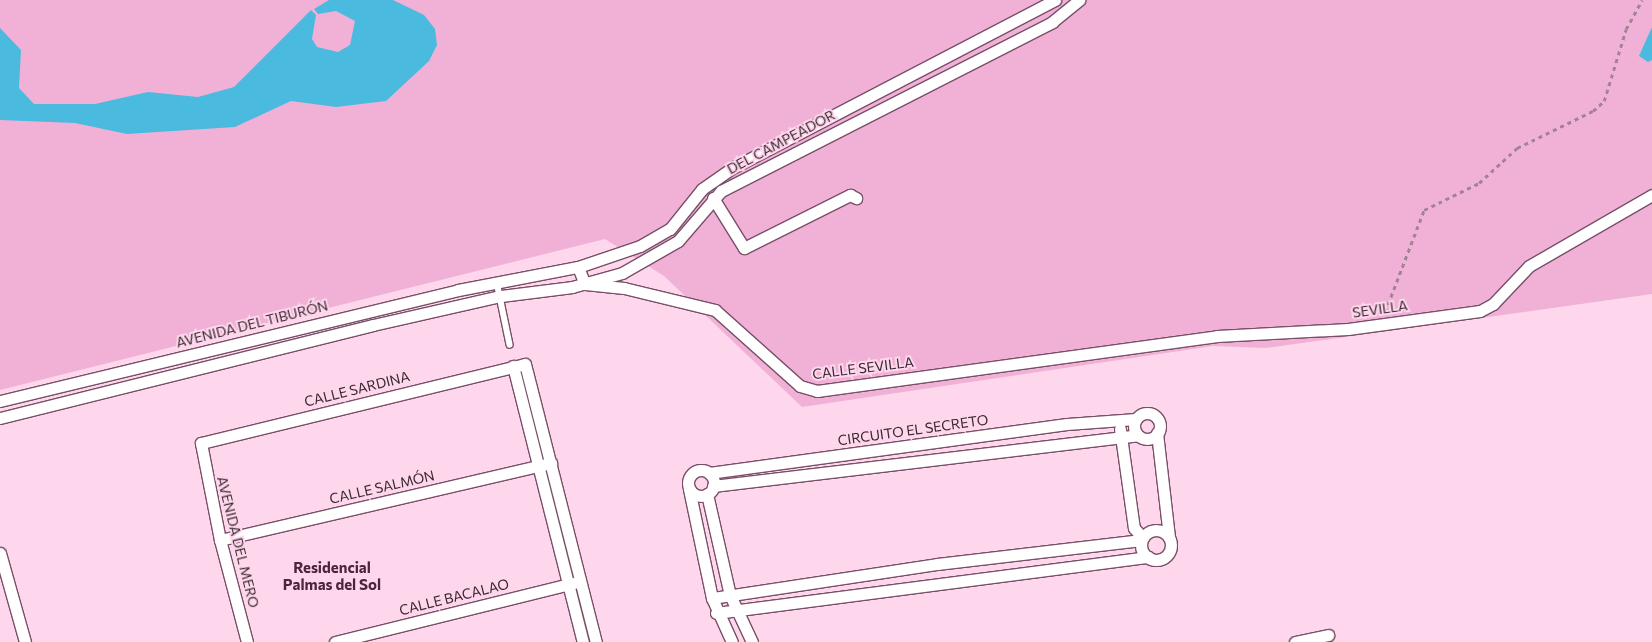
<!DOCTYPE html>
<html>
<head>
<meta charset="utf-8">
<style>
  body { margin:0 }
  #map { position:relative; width:1652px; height:642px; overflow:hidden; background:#fed7ec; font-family:Commissioner,sans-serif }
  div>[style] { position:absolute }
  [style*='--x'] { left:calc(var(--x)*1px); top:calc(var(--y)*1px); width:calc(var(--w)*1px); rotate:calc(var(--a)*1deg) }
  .green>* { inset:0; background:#f1b1d6 }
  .water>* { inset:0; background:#4abadf }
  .path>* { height:2.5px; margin-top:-1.25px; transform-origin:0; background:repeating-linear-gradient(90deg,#a18393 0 4px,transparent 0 8px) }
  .roads { filter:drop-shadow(1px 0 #784f67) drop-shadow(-1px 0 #784f67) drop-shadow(0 1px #784f67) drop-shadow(0 -1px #784f67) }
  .lane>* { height:5.5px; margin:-2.75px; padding:0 2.75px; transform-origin:2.75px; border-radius:2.75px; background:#fff }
  .street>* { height:11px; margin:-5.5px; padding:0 5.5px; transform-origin:5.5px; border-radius:5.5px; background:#fff }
  .street>.ring { margin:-5.5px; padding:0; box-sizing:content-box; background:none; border:11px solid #fff; border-radius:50% }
  span { translate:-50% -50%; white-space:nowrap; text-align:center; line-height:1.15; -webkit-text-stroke:4px #fed7ec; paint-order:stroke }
  .street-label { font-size:14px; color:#392731 }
  .neighbourhood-label { font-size:15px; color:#4a253b; font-weight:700 }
</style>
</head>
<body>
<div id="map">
  <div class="green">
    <i style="clip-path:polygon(0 0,1652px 0,1652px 294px,1266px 348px,1213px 346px,802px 407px,664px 276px,605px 239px,0 390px)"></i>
  </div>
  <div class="water">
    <i style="clip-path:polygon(329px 0,393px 0,424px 15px,435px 29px,437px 45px,429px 61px,386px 101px,336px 107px,291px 101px,235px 127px,127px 134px,75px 123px,0 120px,0 28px,21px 50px,19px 88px,34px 104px,95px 104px,148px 92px,198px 97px,234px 87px,311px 10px,316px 15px,312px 39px,317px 47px,338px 52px,350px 45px,355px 21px,336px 11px,318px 14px,314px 9px)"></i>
    <i style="clip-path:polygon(1652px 27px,1652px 60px,1648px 62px,1639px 56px)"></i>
  </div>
  <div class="path">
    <i style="--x:1385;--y:312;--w:109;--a:-69.1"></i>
    <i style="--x:1424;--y:210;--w:61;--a:-26.1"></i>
    <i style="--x:1479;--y:183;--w:52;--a:-42.6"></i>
    <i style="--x:1517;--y:148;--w:85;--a:-26"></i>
    <i style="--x:1593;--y:111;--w:15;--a:-42"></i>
    <i style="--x:1604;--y:101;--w:75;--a:-73"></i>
    <i style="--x:1626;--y:29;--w:33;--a:-61"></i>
  </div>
  <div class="roads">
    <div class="lane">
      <i style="--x:497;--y:282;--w:64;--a:78.3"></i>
    </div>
    <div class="street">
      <i style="--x:713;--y:198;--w:59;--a:58.2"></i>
      <i style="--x:744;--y:248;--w:119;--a:-26.6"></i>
      <i style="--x:850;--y:195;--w:7;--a:27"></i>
      <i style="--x:578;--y:267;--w:18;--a:68"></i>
      <i style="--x:585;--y:284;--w:39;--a:6"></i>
      <i style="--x:624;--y:288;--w:94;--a:13.6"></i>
      <i style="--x:715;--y:310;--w:114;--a:41.8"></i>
      <i style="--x:800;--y:386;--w:18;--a:16"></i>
      <i style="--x:817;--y:391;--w:404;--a:-7.8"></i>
      <i style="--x:1217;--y:336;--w:131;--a:-3.1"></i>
      <i style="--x:1348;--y:329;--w:133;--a:-7.8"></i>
      <i style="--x:1480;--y:311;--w:15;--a:-28"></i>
      <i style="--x:1493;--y:304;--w:52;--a:-46.5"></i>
      <i style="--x:1529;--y:266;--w:142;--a:-30"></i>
      <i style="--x:513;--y:366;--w:285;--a:75.8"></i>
      <i style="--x:0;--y:401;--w:471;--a:-13.6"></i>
      <i style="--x:458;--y:290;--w:122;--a:-10.9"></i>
      <i style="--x:578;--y:267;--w:65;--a:-18.7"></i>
      <i style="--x:640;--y:246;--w:34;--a:-30"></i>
      <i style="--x:670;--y:229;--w:51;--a:-51.3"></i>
      <i style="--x:702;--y:189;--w:39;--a:-35"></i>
      <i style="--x:734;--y:167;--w:362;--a:-27.5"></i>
      <i class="ring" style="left:1134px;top:413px;width:15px;height:15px"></i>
      <i style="--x:0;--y:418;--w:384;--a:-14"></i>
      <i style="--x:373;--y:325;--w:131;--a:-12.8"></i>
      <i style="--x:501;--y:296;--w:72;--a:-7.2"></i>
      <i style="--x:572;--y:287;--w:52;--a:-15.6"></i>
      <i style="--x:622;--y:273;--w:64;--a:-29.7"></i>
      <i style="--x:678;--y:241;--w:66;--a:-49.3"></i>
      <i style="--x:721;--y:191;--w:372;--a:-27"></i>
      <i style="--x:1052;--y:22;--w:35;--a:-39"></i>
      <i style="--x:1120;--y:429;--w:100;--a:82"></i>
      <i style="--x:1134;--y:528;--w:13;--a:48"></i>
      <i style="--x:1157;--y:433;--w:105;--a:83.4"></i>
      <i class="ring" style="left:688px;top:470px;width:15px;height:15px"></i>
      <i style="--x:709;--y:473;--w:361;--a:-7.8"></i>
      <i style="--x:1067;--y:424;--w:69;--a:-4.1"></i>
      <i style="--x:713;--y:486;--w:428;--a:-6.8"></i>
      <i style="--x:689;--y:489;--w:111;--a:78.1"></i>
      <i style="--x:712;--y:598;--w:48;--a:65.6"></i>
      <i style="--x:707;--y:494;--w:104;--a:77.2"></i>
      <i style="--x:730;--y:595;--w:52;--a:64.9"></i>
      <i class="ring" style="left:1141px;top:530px;width:19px;height:19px"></i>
      <i style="--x:220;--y:540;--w:340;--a:-13.1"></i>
      <i style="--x:0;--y:553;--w:92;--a:74.3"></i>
      <i style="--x:712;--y:598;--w:228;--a:-8.6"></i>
      <i style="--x:937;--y:564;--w:206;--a:-6.7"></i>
      <i style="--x:716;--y:613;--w:436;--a:-7.4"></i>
      <i style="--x:247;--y:642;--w:106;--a:-104.8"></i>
      <i style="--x:220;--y:540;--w:99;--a:-101.1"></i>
      <i style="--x:201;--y:443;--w:333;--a:-13.7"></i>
      <i style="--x:525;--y:364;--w:287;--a:75.7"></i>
      <i style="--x:335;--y:642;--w:246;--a:-13.9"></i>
      <i style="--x:1295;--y:642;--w:34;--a:-12"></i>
    </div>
  </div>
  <div class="street-label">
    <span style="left:781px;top:142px;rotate:-28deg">DEL CAMPEADOR</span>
    <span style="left:1380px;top:309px;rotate:-8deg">SEVILLA</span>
    <span style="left:252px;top:324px;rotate:-14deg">AVENIDA DEL TIBURÓN</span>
    <span style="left:863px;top:368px;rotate:-7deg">CALLE SEVILLA</span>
    <span style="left:357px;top:389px;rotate:-14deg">CALLE SARDINA</span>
    <span style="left:913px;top:430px;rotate:-8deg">CIRCUITO EL SECRETO</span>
    <span style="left:382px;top:487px;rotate:-13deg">CALLE SALMÓN</span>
    <span style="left:238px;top:542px;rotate:76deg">AVENIDA DEL MERO</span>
    <span style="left:454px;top:597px;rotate:-14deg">CALLE BACALAO</span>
  </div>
  <div class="neighbourhood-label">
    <span style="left:332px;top:576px">Residencial<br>Palmas del Sol</span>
  </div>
</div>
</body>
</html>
